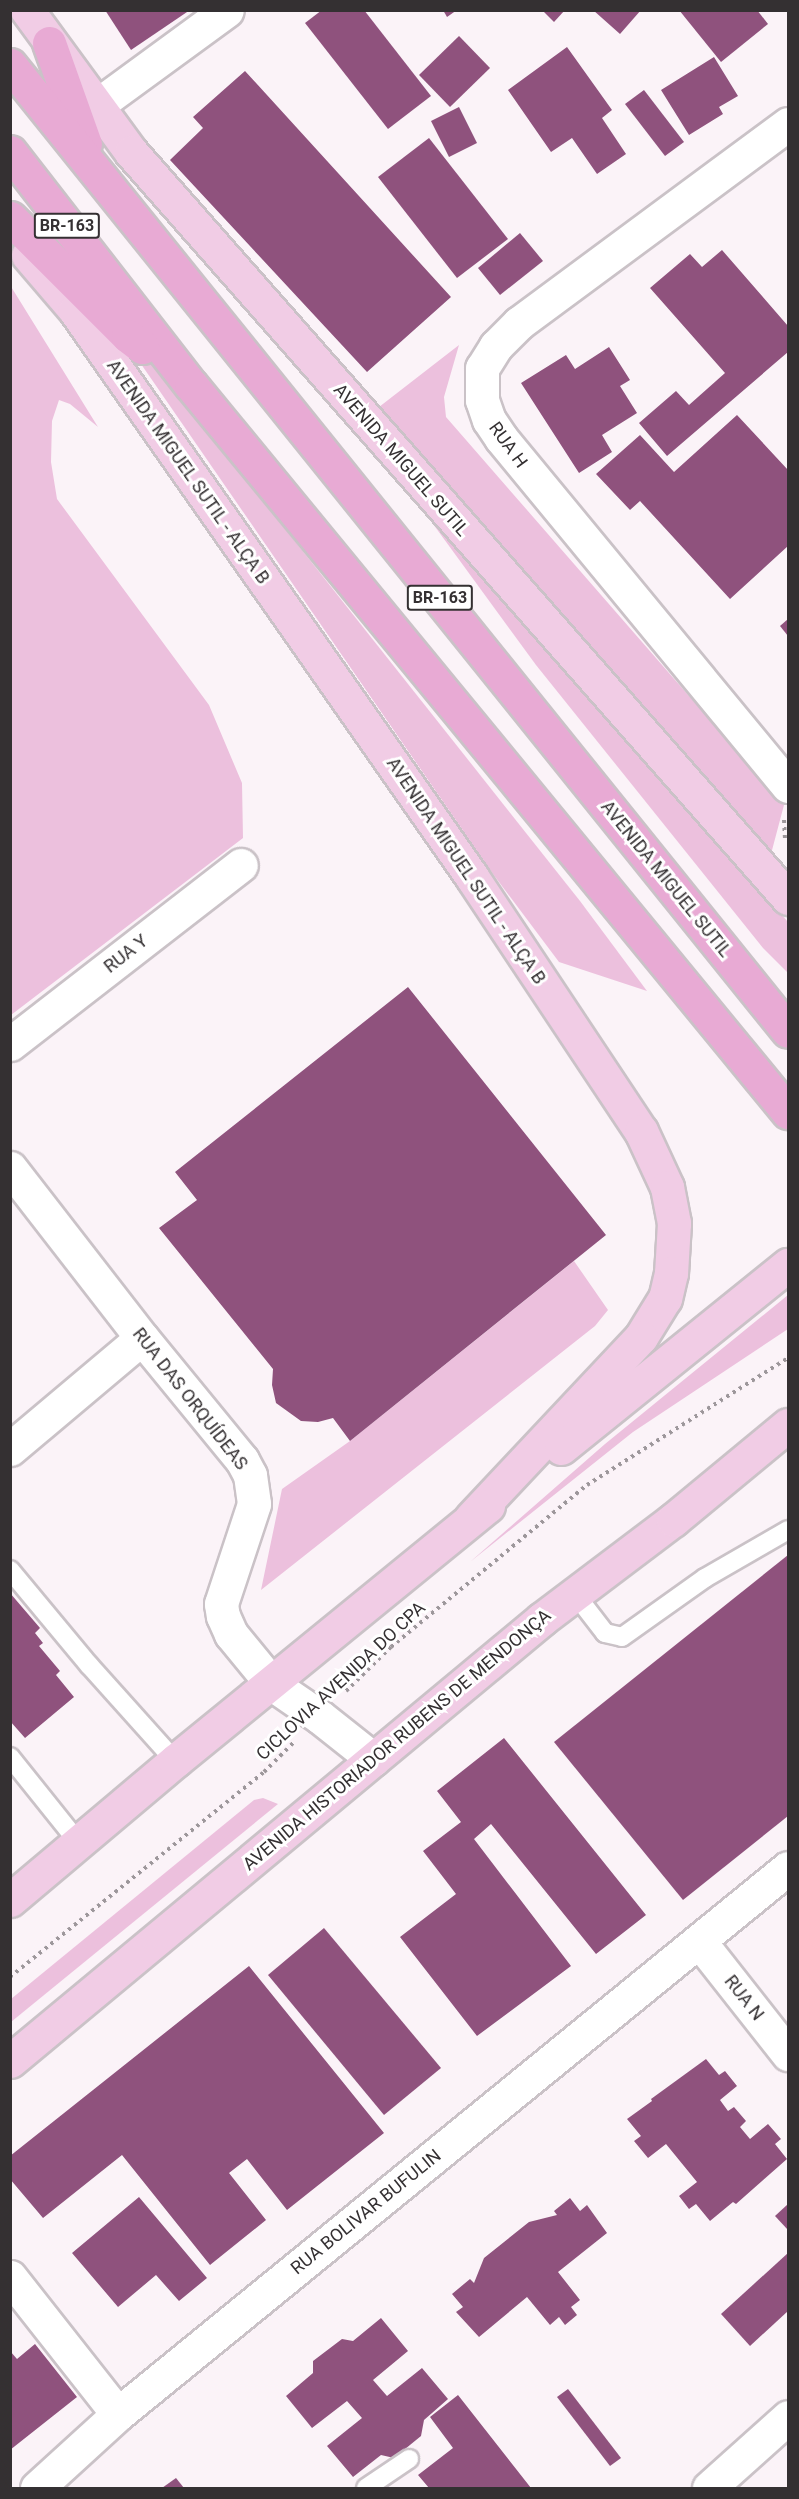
<!DOCTYPE html>
<html>
<head>
<meta charset="utf-8">
<style>
  body { margin:0 }
  #map { position:relative; width:799px; height:2499px; overflow:hidden; background:#fbf3f8; font-family:Roboto,sans-serif }
  div>[style] { position:absolute }
  [style*='--x'] { left:calc(var(--x)*1px); top:calc(var(--y)*1px); width:calc(var(--w)*1px); rotate:calc(var(--a)*1deg) }
  .green>* { inset:0; background:#ecc0dd }
  .building>* { inset:0; background:#8f527d }
  .path>* { height:4px; margin-top:-2px; transform-origin:0; background:repeating-linear-gradient(90deg,#9d979b 0 3px,transparent 0 7.5px) }
  .roads { filter:drop-shadow(2px 0 #cac2c7) drop-shadow(-2px 0 #cac2c7) drop-shadow(0 2px #cac2c7) drop-shadow(0 -2px #cac2c7) }
  .lane>* { height:18px; margin:-9px; padding:0 9px; transform-origin:9px; border-radius:9px; background:#fff }
  .street>* { height:33px; margin:-16.5px; padding:0 16.5px; transform-origin:16.5px; border-radius:16.5px; background:#fff }
  .primary>* { height:33px; margin:-16.5px; padding:0 16.5px; transform-origin:16.5px; border-radius:16.5px; background:#f1cce5 }
  .highway>* { height:33px; margin:-16.5px; padding:0 16.5px; transform-origin:16.5px; border-radius:16.5px; background:#e8aad4 }
  span { translate:-50% -50%; white-space:nowrap; text-align:center; line-height:1.15; -webkit-text-stroke:6px #fff; paint-order:stroke }
  .shield-label span { padding:2px 4px; background:#fff; border:2px solid; border-radius:4px; -webkit-text-stroke-width:0 }
  .shield-label { font-size:16px; color:#343032; font-weight:700 }
  .street-label { font-size:18px; color:#343032 }
  .frame { position:absolute; inset:0; border:12px solid #343032; pointer-events:none }
</style>
</head>
<body>
<div id="map">
  <div class="green">
    <i style="clip-path:polygon(10px 285px,98px 427px,70px 404px,59px 400px,52px 421px,51px 462px,57px 499px,209px 705px,242px 783px,243px 838px,11px 1015px)"></i>
    <i style="clip-path:polygon(459px 345px,444px 397px,446px 417px,784px 805px,771px 854px,370px 414px)"></i>
    <i style="clip-path:polygon(147px 359px,225px 453px,580px 901px,647px 991px,559px 962px,493px 874px,141px 364px)"></i>
    <i style="clip-path:polygon(417px 502px,788px 922px,788px 973px,763px 948px,536px 665px)"></i>
    <i style="clip-path:polygon(574px 1261px,608px 1310px,595px 1326px,261px 1590px,282px 1489px,350px 1441px)"></i>
    <i style="clip-path:polygon(788px 1295px,788px 1329px,633px 1432px,470px 1562px,605px 1444px)"></i>
    <i style="clip-path:polygon(263px 1798px,278px 1804px,11px 2022px,11px 1999px,254px 1800px)"></i>
  </div>
  <div class="building">
    <i style="clip-path:polygon(105px 10px,190px 10px,131px 50px)"></i>
    <i style="clip-path:polygon(322px 10px,364px 10px,431px 96px,388px 129px,305px 23px)"></i>
    <i style="clip-path:polygon(443px 10px,457px 10px,447px 17px)"></i>
    <i style="clip-path:polygon(542px 10px,565px 10px,554px 22px)"></i>
    <i style="clip-path:polygon(593px 10px,641px 10px,620px 34px)"></i>
    <i style="clip-path:polygon(679px 10px,757px 10px,768px 24px,721px 62px)"></i>
    <i style="clip-path:polygon(459px 36px,490px 68px,450px 107px,419px 75px)"></i>
    <i style="clip-path:polygon(567px 47px,612px 110px,602px 118px,626px 154px,597px 174px,572px 138px,551px 152px,508px 90px)"></i>
    <i style="clip-path:polygon(714px 57px,738px 96px,719px 107px,723px 114px,689px 135px,661px 90px)"></i>
    <i style="clip-path:polygon(245px 71px,451px 297px,367px 372px,170px 160px,203px 128px,193px 117px)"></i>
    <i style="clip-path:polygon(644px 90px,684px 142px,665px 156px,625px 104px)"></i>
    <i style="clip-path:polygon(459px 107px,477px 143px,449px 157px,431px 121px)"></i>
    <i style="clip-path:polygon(429px 138px,508px 239px,457px 278px,378px 177px)"></i>
    <i style="clip-path:polygon(520px 233px,543px 261px,500px 295px,478px 268px)"></i>
    <i style="clip-path:polygon(722px 250px,788px 326px,788px 352px,667px 456px,639px 423px,676px 391px,689px 405px,725px 373px,650px 288px,690px 254px,702px 267px)"></i>
    <i style="clip-path:polygon(609px 347px,630px 380px,620px 386px,637px 413px,602px 435px,612px 452px,579px 473px,521px 383px,566px 355px,575px 369px)"></i>
    <i style="clip-path:polygon(737px 415px,788px 470px,788px 546px,730px 599px,640px 501px,630px 510px,596px 474px,640px 435px,674px 472px)"></i>
    <i style="clip-path:polygon(788px 619px,788px 636px,780px 626px)"></i>
    <i style="clip-path:polygon(408px 987px,606px 1235px,350px 1441px,333px 1418px,318px 1422px,301px 1421px,276px 1403px,272px 1385px,273px 1369px,159px 1228px,197px 1200px,175px 1172px)"></i>
    <i style="clip-path:polygon(788px 1555px,788px 1816px,683px 1900px,554px 1742px)"></i>
    <i style="clip-path:polygon(10px 1593px,40px 1628px,35px 1633px,43px 1643px,39px 1646px,60px 1671px,56px 1675px,74px 1697px,25px 1738px,10px 1721px)"></i>
    <i style="clip-path:polygon(504px 1738px,646px 1915px,596px 1954px,491px 1824px,474px 1839px,571px 1966px,477px 2036px,400px 1937px,456px 1894px,423px 1851px,461px 1822px,437px 1791px)"></i>
    <i style="clip-path:polygon(324px 1928px,441px 2068px,384px 2115px,268px 1975px)"></i>
    <i style="clip-path:polygon(249px 1966px,384px 2133px,287px 2210px,247px 2159px,229px 2173px,266px 2220px,210px 2265px,122px 2155px,43px 2218px,10px 2179px,10px 2156px)"></i>
    <i style="clip-path:polygon(706px 2059px,719px 2075px,725px 2071px,737px 2086px,720px 2100px,728px 2111px,734px 2107px,746px 2121px,740px 2127px,750px 2139px,768px 2124px,781px 2139px,775px 2144px,787px 2159px,736px 2204px,733px 2202px,710px 2221px,696px 2204px,689px 2209px,679px 2196px,697px 2182px,666px 2144px,648px 2158px,634px 2141px,641px 2136px,627px 2119px,652px 2101px,651px 2099px)"></i>
    <i style="clip-path:polygon(139px 2197px,207px 2278px,179px 2301px,156px 2275px,118px 2307px,72px 2253px)"></i>
    <i style="clip-path:polygon(570px 2198px,580px 2211px,587px 2205px,607px 2233px,558px 2272px,580px 2300px,571px 2307px,577px 2315px,565px 2325px,559px 2317px,550px 2325px,527px 2297px,479px 2337px,456px 2312px,463px 2307px,452px 2294px,470px 2279px,474px 2283px,484px 2258px,529px 2222px,557px 2215px,554px 2211px)"></i>
    <i style="clip-path:polygon(788px 2204px,788px 2230px,775px 2216px)"></i>
    <i style="clip-path:polygon(788px 2253px,788px 2311px,750px 2346px,721px 2314px)"></i>
    <i style="clip-path:polygon(381px 2318px,408px 2351px,373px 2380px,387px 2396px,422px 2368px,448px 2399px,424px 2420px,421px 2436px,394px 2458px,381px 2455px,353px 2477px,327px 2446px,362px 2418px,347px 2401px,312px 2428px,286px 2396px,313px 2373px,313px 2361px,342px 2339px,353px 2341px)"></i>
    <i style="clip-path:polygon(35px 2344px,77px 2397px,10px 2450px,10px 2351px,17px 2359px)"></i>
    <i style="clip-path:polygon(568px 2389px,621px 2458px,610px 2466px,557px 2397px)"></i>
    <i style="clip-path:polygon(458px 2395px,531px 2488px,429px 2488px,418px 2475px,453px 2448px,430px 2417px)"></i>
    <i style="clip-path:polygon(176px 2478px,184px 2488px,162px 2488px)"></i>
  </div>
  <div class="path">
    <i style="--x:784;--y:820;--w:19;--a:87"></i>
    <i style="--x:346;--y:1691;--w:63;--a:-44.4"></i>
    <i style="--x:391;--y:1647;--w:254;--a:-39.6"></i>
    <i style="--x:587;--y:1485;--w:238;--a:-32.3"></i>
    <i style="--x:10;--y:1977;--w:326;--a:-38.9"></i>
    <i style="--x:264;--y:1772;--w:42;--a:-45"></i>
  </div>
  <div class="roads">
    <div class="lane">
      <i style="--x:10;--y:1570;--w:124;--a:50.3"></i>
      <i style="--x:89;--y:1665;--w:129;--a:48.1"></i>
      <i style="--x:575;--y:1594;--w:49;--a:52.4"></i>
      <i style="--x:605;--y:1633;--w:17;--a:13"></i>
      <i style="--x:622;--y:1637;--w:102;--a:-35.4"></i>
      <i style="--x:705;--y:1578;--w:96;--a:-30"></i>
      <i style="--x:10;--y:1757;--w:110;--a:51.3"></i>
      <i style="--x:366;--y:2488;--w:52;--a:-34"></i>
    </div>
    <div class="street">
      <i style="--x:96;--y:106;--w:162;--a:-36.2"></i>
      <i style="--x:788;--y:124;--w:335;--a:143.5"></i>
      <i style="--x:519;--y:323;--w:33;--a:135"></i>
      <i style="--x:496;--y:346;--w:26;--a:122"></i>
      <i style="--x:482;--y:368;--w:32;--a:90"></i>
      <i style="--x:482;--y:400;--w:21;--a:71"></i>
      <i style="--x:489;--y:420;--w:22;--a:56"></i>
      <i style="--x:501;--y:438;--w:451;--a:50.5"></i>
      <i style="--x:10;--y:1044;--w:292;--a:-37.8"></i>
      <i style="--x:10;--y:1168;--w:215;--a:52.2"></i>
      <i style="--x:142;--y:1338;--w:158;--a:50.7"></i>
      <i style="--x:242;--y:1460;--w:17;--a:62"></i>
      <i style="--x:250;--y:1475;--w:29;--a:82"></i>
      <i style="--x:254;--y:1504;--w:105;--a:108.3"></i>
      <i style="--x:221;--y:1604;--w:12;--a:81"></i>
      <i style="--x:223;--y:1616;--w:20;--a:66"></i>
      <i style="--x:231;--y:1634;--w:65;--a:50.6"></i>
      <i style="--x:272;--y:1684;--w:58;--a:34.5"></i>
      <i style="--x:320;--y:1717;--w:68;--a:38.4"></i>
      <i style="--x:10;--y:1449;--w:172;--a:-40.1"></i>
      <i style="--x:699;--y:1941;--w:144;--a:51.8"></i>
      <i style="--x:10;--y:2277;--w:174;--a:51.8"></i>
      <i style="--x:37;--y:2488;--w:110;--a:-42.4"></i>
      <i style="--x:118;--y:2414;--w:864;--a:-39.18"></i>
      <i style="--x:709;--y:2488;--w:106;--a:-41.9"></i>
    </div>
    <div class="primary">
      <i style="--x:27;--y:10;--w:176;--a:53.8"></i>
      <i style="--x:131;--y:152;--w:994;--a:48.63"></i>
      <i style="--x:28;--y:255;--w:72;--a:49.5"></i>
      <i style="--x:75;--y:310;--w:692;--a:55"></i>
      <i style="--x:472;--y:877;--w:305;--a:56.4"></i>
      <i style="--x:641;--y:1131;--w:62;--a:65.1"></i>
      <i style="--x:667;--y:1187;--w:37;--a:79"></i>
      <i style="--x:674;--y:1223;--w:50;--a:93.4"></i>
      <i style="--x:671;--y:1273;--w:26;--a:103"></i>
      <i style="--x:665;--y:1298;--w:46;--a:121.6"></i>
      <i style="--x:641;--y:1337;--w:248;--a:133.2"></i>
      <i style="--x:561;--y:1448;--w:292;--a:-38.9"></i>
      <i style="--x:10;--y:1900;--w:216;--a:-40.1"></i>
      <i style="--x:175;--y:1761;--w:404;--a:-39.2"></i>
      <i style="--x:10;--y:2061;--w:692;--a:-39.72"></i>
      <i style="--x:542;--y:1619;--w:164;--a:-37.1"></i>
      <i style="--x:673;--y:1520;--w:149;--a:-39.6"></i>
    </div>
    <div class="highway">
      <i style="--x:49;--y:43;--w:107;--a:70.4"></i>
      <i style="--x:10;--y:65;--w:1240;--a:51.15"></i>
      <i style="--x:10;--y:152;--w:295;--a:52.2"></i>
      <i style="--x:191;--y:385;--w:941;--a:50.61"></i>
      <i style="--x:10;--y:218;--w:167;--a:45"></i>
      <i style="--x:128;--y:336;--w:18;--a:38"></i>
    </div>
  </div>
  <div class="shield-label">
    <span style="left:67px;top:226px">BR-163</span>
    <span style="left:440px;top:598px">BR-163</span>
  </div>
  <div class="street-label">
    <span style="left:508px;top:445px;rotate:54deg">RUA H</span>
    <span style="left:401px;top:460px;rotate:49deg">AVENIDA MIGUEL SUTIL</span>
    <span style="left:188px;top:472px;rotate:55deg">AVENIDA MIGUEL SUTIL - ALÇA B</span>
    <span style="left:466px;top:871px;rotate:56deg">AVENIDA MIGUEL SUTIL - ALÇA B</span>
    <span style="left:666px;top:879px;rotate:51deg">AVENIDA MIGUEL SUTIL</span>
    <span style="left:126px;top:954px;rotate:-38deg">RUA Y</span>
    <span style="left:190px;top:1399px;rotate:52deg">RUA DAS ORQUÍDEAS</span>
    <span style="left:341px;top:1681px;rotate:-43deg">CICLOVIA AVENIDA DO CPA</span>
    <span style="left:397px;top:1740px;rotate:-40deg">AVENIDA HISTORIADOR RUBENS DE MENDONÇA</span>
    <span style="left:744px;top:1998px;rotate:52deg">RUA N</span>
    <span style="left:366px;top:2212px;rotate:-39deg">RUA BOLIVAR BUFULIN</span>
  </div>
  <div class="frame"></div>
</div>
</body>
</html>
